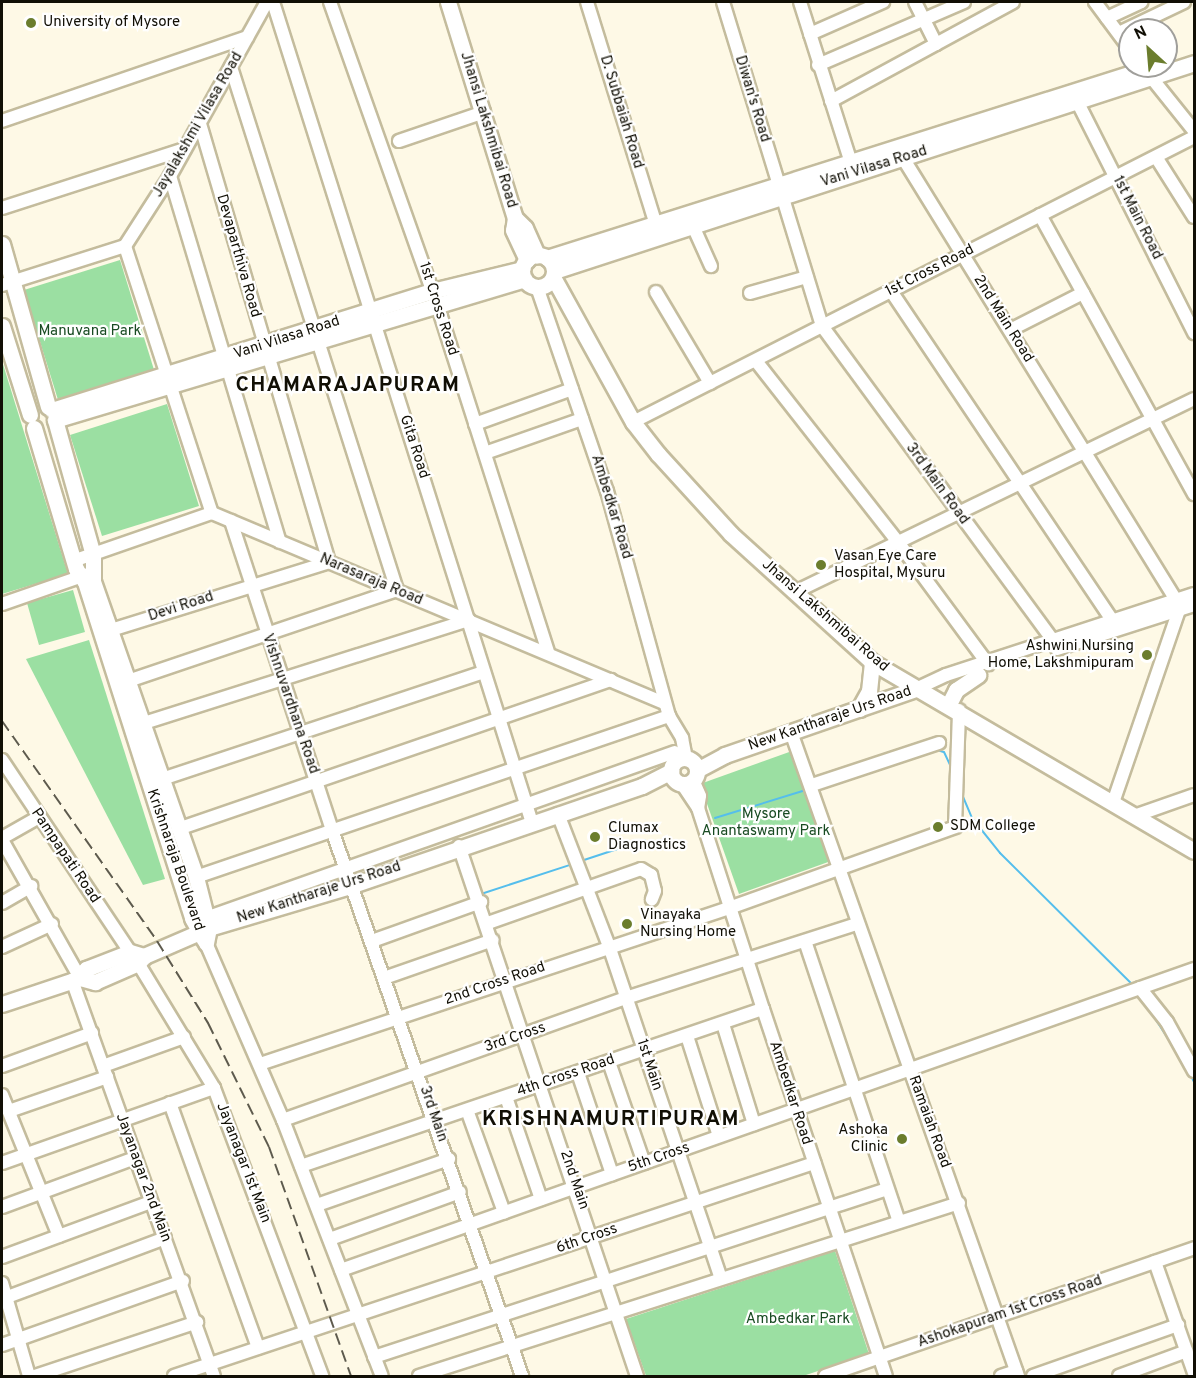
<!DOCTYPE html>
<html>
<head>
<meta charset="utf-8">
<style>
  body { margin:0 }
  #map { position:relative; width:1196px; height:1378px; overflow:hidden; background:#fef9e6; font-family:Overpass,sans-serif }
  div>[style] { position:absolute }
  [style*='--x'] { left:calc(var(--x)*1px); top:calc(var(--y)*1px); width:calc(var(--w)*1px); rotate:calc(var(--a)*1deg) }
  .green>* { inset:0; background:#9bdfa2 }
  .stream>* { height:2px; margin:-1px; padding:0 1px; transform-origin:1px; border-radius:1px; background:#55beec }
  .roads { filter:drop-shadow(2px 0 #c4bc9d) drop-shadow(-2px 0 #c4bc9d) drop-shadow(0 2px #c4bc9d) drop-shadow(0 -2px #c4bc9d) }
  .minor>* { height:12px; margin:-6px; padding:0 6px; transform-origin:6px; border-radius:6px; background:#fff }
  .major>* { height:15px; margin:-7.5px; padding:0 7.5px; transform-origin:7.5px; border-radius:7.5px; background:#fff }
  .major>.ring { margin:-7.5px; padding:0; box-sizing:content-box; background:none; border:15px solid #fff; border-radius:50% }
  .rail>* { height:2px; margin-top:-1px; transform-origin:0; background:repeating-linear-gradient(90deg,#5d5a4d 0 12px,transparent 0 18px) }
  .dots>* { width:16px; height:16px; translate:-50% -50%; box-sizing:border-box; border:3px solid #fff; border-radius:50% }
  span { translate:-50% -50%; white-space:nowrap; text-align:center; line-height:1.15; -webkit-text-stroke:4.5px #fff; paint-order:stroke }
  .poi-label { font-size:15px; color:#110f05 }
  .left { translate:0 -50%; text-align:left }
  .right { translate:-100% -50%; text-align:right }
  .street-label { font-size:15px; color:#110f05 }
  .park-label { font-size:15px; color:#184b22 }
  .district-label { font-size:21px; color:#110f05; font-weight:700; letter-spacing:1.5px }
  .frame { position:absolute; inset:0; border:3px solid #110f05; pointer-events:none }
  .north { position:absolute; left:1118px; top:18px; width:60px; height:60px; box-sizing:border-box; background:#fff; border:2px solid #a09f9b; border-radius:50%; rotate:334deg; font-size:16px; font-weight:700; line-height:24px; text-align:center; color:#110f05 }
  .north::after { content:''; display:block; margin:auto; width:21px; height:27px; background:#6b7d2d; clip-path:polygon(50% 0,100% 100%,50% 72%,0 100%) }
</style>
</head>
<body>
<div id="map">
  <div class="green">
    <i style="clip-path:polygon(120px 260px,155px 373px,59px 403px,24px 290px)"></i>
    <i style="clip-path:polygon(2px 361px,68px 574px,2px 594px)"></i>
    <i style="clip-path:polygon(167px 404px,199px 506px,102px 536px,70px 435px)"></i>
    <i style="clip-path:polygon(73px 590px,85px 632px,39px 645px,27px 603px)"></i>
    <i style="clip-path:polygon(89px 640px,165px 879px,143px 885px,26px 659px)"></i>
    <i style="clip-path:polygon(792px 751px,831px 861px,739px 894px,700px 784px)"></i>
    <i style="clip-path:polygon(835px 1251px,869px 1354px,803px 1376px,646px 1376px,626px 1319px)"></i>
  </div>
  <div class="stream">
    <i style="--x:934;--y:749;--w:10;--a:17"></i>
    <i style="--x:944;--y:752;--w:17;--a:65"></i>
    <i style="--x:961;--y:792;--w:28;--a:67"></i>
    <i style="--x:972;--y:818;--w:45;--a:51.3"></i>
    <i style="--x:1000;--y:853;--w:189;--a:44.8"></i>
    <i style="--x:715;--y:818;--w:95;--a:-17.1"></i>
    <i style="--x:581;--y:861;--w:67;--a:-18.2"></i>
    <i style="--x:481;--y:894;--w:97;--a:-18.1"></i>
    <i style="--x:1147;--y:1006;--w:57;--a:57.1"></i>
    <i style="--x:1190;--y:1074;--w:9;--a:63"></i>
  </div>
  <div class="roads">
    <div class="minor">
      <i style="--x:273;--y:2;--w:861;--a:72.49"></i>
      <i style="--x:330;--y:2;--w:320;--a:70.5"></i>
      <i style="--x:437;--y:304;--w:367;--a:72.3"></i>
      <i style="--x:587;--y:2;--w:230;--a:72.8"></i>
      <i style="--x:723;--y:2;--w:339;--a:73"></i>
      <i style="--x:822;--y:326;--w:392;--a:53.7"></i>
      <i style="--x:800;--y:2;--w:169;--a:72.4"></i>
      <i style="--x:915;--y:2;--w:47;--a:63.4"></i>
      <i style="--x:1095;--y:2;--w:59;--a:53.3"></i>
      <i style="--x:1107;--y:18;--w:38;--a:-25"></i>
      <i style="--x:1119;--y:33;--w:72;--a:-25.5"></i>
      <i style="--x:810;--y:34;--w:80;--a:-23.7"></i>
      <i style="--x:818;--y:65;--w:159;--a:-23.3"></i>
      <i style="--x:1146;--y:71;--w:77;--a:51.3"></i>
      <i style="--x:831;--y:101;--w:207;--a:-28.5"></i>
      <i style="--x:1078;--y:103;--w:258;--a:63.2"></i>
      <i style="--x:2;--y:121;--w:259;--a:-18.9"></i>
      <i style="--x:399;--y:141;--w:90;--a:-18.8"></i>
      <i style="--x:1156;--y:157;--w:71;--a:57.7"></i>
      <i style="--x:903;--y:158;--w:520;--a:58.3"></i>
      <i style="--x:1176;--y:600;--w:10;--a:73"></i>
      <i style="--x:1179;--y:610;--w:201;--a:108.9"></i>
      <i style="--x:170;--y:176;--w:382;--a:73.3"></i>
      <i style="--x:2;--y:208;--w:192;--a:-17.9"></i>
      <i style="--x:1040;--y:215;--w:319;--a:61.1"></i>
      <i style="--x:693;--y:226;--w:44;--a:65.8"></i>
      <i style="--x:125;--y:246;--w:83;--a:-57.3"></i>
      <i style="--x:170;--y:176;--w:199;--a:-60.9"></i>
      <i style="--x:125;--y:246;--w:281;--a:72"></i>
      <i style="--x:2;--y:285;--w:129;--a:-17.6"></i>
      <i style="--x:537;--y:287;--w:216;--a:71.1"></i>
      <i style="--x:607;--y:491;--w:233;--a:74.6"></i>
      <i style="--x:669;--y:716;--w:26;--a:59"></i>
      <i style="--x:682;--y:738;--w:20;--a:79"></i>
      <i style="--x:891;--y:291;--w:398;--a:56.1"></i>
      <i style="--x:656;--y:292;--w:106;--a:59.3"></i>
      <i style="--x:750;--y:293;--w:59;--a:-15.7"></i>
      <i style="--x:1010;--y:330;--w:82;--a:-26.9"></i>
      <i style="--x:756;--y:361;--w:230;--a:51.9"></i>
      <i style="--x:898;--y:542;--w:152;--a:53.6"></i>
      <i style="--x:633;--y:422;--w:629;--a:-26.93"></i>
      <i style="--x:475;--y:424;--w:103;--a:-19.8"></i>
      <i style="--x:485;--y:453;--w:103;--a:-19.3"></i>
      <i style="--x:231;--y:521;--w:325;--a:71.9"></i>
      <i style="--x:332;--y:830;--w:578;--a:70.81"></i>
      <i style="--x:73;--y:561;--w:147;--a:-19.1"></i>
      <i style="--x:212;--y:513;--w:491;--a:22.8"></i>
      <i style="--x:797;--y:591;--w:441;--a:-25.8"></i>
      <i style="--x:2;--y:604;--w:91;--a:-19.2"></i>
      <i style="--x:111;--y:630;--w:228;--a:-17.3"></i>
      <i style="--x:329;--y:562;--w:458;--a:-106.4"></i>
      <i style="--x:1057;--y:649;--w:144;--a:-17.8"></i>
      <i style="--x:128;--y:681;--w:284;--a:-18.7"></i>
      <i style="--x:397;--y:590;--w:549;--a:-107.61"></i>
      <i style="--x:916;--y:689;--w:33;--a:-25"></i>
      <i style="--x:946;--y:675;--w:261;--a:-18.1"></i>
      <i style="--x:144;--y:723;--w:341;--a:-17.6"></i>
      <i style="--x:791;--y:732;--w:683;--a:70.58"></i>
      <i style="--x:2;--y:760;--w:231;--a:56.3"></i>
      <i style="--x:162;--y:779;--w:339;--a:-18.4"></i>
      <i style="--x:693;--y:780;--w:17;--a:66"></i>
      <i style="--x:700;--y:796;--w:12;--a:99"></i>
      <i style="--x:698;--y:808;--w:211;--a:72.1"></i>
      <i style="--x:763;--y:1009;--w:387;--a:71.5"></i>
      <i style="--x:682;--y:784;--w:29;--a:56"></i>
      <i style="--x:812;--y:785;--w:134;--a:-18.3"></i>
      <i style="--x:558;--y:814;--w:142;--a:68.9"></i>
      <i style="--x:609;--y:946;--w:350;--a:71.4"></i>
      <i style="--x:1137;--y:815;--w:60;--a:-19.3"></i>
      <i style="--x:178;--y:829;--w:458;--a:-19"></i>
      <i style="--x:2;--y:838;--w:43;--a:-29.6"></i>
      <i style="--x:2;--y:840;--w:159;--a:60.5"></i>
      <i style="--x:459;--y:846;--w:559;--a:71.44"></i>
      <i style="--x:196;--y:877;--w:500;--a:-18.8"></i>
      <i style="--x:2;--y:903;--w:34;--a:-30"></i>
      <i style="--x:206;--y:918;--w:497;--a:-19.5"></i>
      <i style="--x:488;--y:923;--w:162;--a:-19.4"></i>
      <i style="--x:641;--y:869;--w:12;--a:31"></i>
      <i style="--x:651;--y:875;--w:16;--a:76"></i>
      <i style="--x:655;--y:891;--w:9;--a:111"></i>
      <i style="--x:372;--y:941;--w:116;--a:-19.7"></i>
      <i style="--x:805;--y:941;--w:296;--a:71.5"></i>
      <i style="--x:206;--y:943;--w:193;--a:66.5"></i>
      <i style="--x:283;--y:1120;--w:274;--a:68.9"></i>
      <i style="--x:2;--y:947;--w:55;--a:-24.7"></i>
      <i style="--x:138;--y:963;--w:146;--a:58.7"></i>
      <i style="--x:214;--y:1088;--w:308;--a:69.4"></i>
      <i style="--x:384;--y:978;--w:115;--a:-19.2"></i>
      <i style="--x:72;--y:980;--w:421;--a:70.3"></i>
      <i style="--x:1140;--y:988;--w:43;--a:51.5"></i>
      <i style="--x:1167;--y:1022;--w:56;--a:61.1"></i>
      <i style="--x:723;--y:1024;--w:105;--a:72.8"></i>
      <i style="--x:687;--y:1036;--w:105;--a:72.3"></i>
      <i style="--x:609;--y:1062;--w:107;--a:70.9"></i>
      <i style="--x:260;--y:1064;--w:497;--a:-18.4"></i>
      <i style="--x:732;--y:907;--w:237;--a:-19.7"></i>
      <i style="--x:955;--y:827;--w:117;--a:-88"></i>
      <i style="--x:2;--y:1066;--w:96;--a:-20.1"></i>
      <i style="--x:103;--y:1066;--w:86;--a:-19.7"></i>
      <i style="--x:578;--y:1073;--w:107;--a:71.4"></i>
      <i style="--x:2;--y:1095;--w:152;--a:68"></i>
      <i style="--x:506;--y:1097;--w:108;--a:71.1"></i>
      <i style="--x:170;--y:1103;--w:260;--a:70.2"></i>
      <i style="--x:467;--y:1110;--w:109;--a:70.1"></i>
      <i style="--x:9;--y:1111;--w:104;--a:-19.1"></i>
      <i style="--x:283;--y:1120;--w:364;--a:-19.6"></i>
      <i style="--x:626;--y:998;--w:243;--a:-17.8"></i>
      <i style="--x:2;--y:1163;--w:225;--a:-19.5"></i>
      <i style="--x:301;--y:1166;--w:488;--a:-18.8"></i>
      <i style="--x:317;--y:1205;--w:140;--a:-19.2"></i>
      <i style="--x:2;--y:1207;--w:142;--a:-20.2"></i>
      <i style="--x:330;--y:1239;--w:138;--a:-19.9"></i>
      <i style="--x:2;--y:1257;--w:159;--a:-20.3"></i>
      <i style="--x:1155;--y:1262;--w:118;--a:70.6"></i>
      <i style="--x:341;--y:1270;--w:905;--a:-19.44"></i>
      <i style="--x:2;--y:1283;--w:97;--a:73.8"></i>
      <i style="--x:2;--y:1299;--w:174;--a:-20.5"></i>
      <i style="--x:2;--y:1345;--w:192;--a:-19.5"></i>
      <i style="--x:374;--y:1357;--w:540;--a:-18.13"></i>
      <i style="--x:35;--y:1376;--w:171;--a:-18.4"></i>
      <i style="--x:174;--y:1376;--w:675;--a:-18.41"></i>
      <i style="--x:419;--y:1376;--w:567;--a:-17.76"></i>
      <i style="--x:825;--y:1376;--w:391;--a:-19.1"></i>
      <i style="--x:1001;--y:1376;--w:16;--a:-18"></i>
      <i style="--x:1033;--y:1376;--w:154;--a:-19.4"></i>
      <i style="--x:1119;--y:1376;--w:72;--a:-20.2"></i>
    </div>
    <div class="major">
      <i style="--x:448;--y:2;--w:226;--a:72.8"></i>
      <i style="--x:515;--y:218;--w:14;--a:45"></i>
      <i style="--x:525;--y:228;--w:30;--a:66"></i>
      <i style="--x:515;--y:218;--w:12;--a:99"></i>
      <i style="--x:513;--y:230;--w:33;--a:65"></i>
      <i style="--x:2;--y:244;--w:169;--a:74.2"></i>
      <i class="ring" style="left:522px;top:255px;width:17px;height:17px"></i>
      <i style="--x:547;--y:258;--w:637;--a:-17.55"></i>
      <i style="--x:554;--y:271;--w:673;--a:-18"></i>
      <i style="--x:553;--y:277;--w:166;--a:61.1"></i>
      <i style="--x:633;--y:422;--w:41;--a:52"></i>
      <i style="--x:658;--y:454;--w:108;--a:47.6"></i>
      <i style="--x:731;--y:534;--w:190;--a:42.2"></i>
      <i style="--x:872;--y:662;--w:373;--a:30.4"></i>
      <i style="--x:2;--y:326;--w:93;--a:72.5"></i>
      <i style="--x:52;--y:410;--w:398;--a:-17.4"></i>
      <i style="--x:432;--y:291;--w:93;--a:-13.7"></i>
      <i style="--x:34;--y:428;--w:147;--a:73.4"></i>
      <i style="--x:76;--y:569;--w:16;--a:55"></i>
      <i style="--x:85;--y:582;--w:353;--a:72.3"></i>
      <i style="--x:192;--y:918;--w:25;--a:61"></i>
      <i style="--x:949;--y:704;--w:16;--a:-63"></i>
      <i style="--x:956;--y:690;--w:27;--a:-34"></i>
      <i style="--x:859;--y:709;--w:21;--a:-61"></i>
      <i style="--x:869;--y:691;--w:29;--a:-84"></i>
      <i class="ring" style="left:671px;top:758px;width:11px;height:11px"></i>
      <i style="--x:697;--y:770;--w:32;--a:-28"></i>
      <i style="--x:725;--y:755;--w:202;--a:-19.1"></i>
      <i style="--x:206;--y:943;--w:15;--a:-79"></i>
      <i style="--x:209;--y:928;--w:53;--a:-104.3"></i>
      <i style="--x:196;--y:877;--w:312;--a:-109.2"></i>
      <i style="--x:93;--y:582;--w:27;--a:-90"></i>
      <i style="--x:93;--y:555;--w:140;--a:-105.7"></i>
      <i style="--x:55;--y:420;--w:490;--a:-16.7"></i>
      <i style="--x:80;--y:978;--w:16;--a:15"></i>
      <i style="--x:95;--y:982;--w:47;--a:-23.8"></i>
      <i style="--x:138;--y:963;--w:9;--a:-49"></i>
      <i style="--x:2;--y:1004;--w:82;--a:-18.4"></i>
      <i style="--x:80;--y:978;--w:11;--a:-56"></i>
      <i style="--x:86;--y:969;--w:47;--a:-21.1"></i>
      <i style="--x:130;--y:952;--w:15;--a:16"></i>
      <i style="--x:144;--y:956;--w:71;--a:-23.3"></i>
      <i style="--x:209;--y:928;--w:150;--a:-16.6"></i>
      <i style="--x:353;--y:885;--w:305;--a:-18.9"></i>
      <i style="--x:642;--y:786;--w:33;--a:-27"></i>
    </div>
  </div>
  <div class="rail">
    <i style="--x:2;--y:721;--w:269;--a:54.8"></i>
    <i style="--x:157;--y:941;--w:97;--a:58.1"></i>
    <i style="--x:208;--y:1023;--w:138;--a:63.8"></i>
    <i style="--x:269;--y:1147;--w:243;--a:70.3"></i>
  </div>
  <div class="dots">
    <i style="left:31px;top:23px;background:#6b7d2d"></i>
    <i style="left:821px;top:565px;background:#6b7d2d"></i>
    <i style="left:1147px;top:655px;background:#6b7d2d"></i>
    <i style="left:938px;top:827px;background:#6b7d2d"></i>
    <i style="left:595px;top:837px;background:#6b7d2d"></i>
    <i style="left:627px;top:924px;background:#6b7d2d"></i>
    <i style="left:902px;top:1139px;background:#6b7d2d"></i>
  </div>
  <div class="poi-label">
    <span class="left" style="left:43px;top:23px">University of Mysore</span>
    <span class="left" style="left:834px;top:565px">Vasan Eye Care<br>Hospital, Mysuru</span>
    <span class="right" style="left:1134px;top:655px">Ashwini Nursing<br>Home, Lakshmipuram</span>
    <span class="left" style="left:950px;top:827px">SDM College</span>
    <span class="left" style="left:608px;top:837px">Clumax<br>Diagnostics</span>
    <span class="left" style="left:640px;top:924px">Vinayaka<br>Nursing Home</span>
    <span class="right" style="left:888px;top:1139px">Ashoka<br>Clinic</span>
  </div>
  <div class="street-label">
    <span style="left:752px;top:99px;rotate:73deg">Diwan's Road</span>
    <span style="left:621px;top:112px;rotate:73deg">D. Subbaiah Road</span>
    <span style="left:198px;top:125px;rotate:-60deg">Jayalakshmi Vilasa Road</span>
    <span style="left:488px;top:130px;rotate:73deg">Jhansi Lakshmibai Road</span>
    <span style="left:874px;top:167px;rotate:-17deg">Vani Vilasa Road</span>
    <span style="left:1137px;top:218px;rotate:63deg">1st Main Road</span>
    <span style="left:238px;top:256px;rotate:74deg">Devaparthiva Road</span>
    <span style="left:930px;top:271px;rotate:-27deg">1st Cross Road</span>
    <span style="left:438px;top:309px;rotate:72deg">1st Cross Road</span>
    <span style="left:1003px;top:319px;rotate:58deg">2nd Main Road</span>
    <span style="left:287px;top:338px;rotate:-18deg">Vani Vilasa Road</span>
    <span style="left:414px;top:447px;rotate:72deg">Gita Road</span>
    <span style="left:937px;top:484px;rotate:54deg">3rd Main Road</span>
    <span style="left:611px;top:507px;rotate:73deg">Ambedkar Road</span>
    <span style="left:371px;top:580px;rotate:23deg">Narasaraja Road</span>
    <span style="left:181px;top:607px;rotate:-18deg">Devi Road</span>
    <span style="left:825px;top:616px;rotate:41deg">Jhansi Lakshmibai Road</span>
    <span style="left:290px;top:704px;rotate:71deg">Vishnuvardhana Road</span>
    <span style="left:830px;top:719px;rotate:-19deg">New Kantharaje Urs Road</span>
    <span style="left:65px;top:856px;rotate:56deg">Pampapati Road</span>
    <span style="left:175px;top:860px;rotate:71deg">Krishnaraja Boulevard</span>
    <span style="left:319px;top:893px;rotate:-18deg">New Kantharaje Urs Road</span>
    <span style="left:495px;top:984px;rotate:-19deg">2nd Cross Road</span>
    <span style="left:515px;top:1038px;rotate:-19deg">3rd Cross</span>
    <span style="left:649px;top:1065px;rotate:72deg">1st Main</span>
    <span style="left:566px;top:1076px;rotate:-19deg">4th Cross Road</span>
    <span style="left:790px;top:1093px;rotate:72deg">Ambedkar Road</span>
    <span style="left:433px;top:1114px;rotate:71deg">3rd Main</span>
    <span style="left:929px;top:1122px;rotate:70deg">Ramaiah Road</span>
    <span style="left:659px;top:1158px;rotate:-19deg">5th Cross</span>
    <span style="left:243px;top:1163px;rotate:69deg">Jayanagar 1st Main</span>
    <span style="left:143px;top:1178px;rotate:70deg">Jayanagar 2nd Main</span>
    <span style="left:574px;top:1180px;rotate:71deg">2nd Main</span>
    <span style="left:587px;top:1239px;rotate:-19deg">6th Cross</span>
    <span style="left:1010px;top:1312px;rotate:-19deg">Ashokapuram 1st Cross Road</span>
  </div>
  <div class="park-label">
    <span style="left:90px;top:332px">Manuvana Park</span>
    <span style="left:766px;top:823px">Mysore<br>Anantaswamy Park</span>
    <span style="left:798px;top:1320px">Ambedkar Park</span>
  </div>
  <div class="district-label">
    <span style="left:348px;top:386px">CHAMARAJAPURAM</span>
    <span style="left:611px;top:1120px">KRISHNAMURTIPURAM</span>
  </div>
  <div class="frame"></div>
  <div class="north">N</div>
</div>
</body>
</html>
